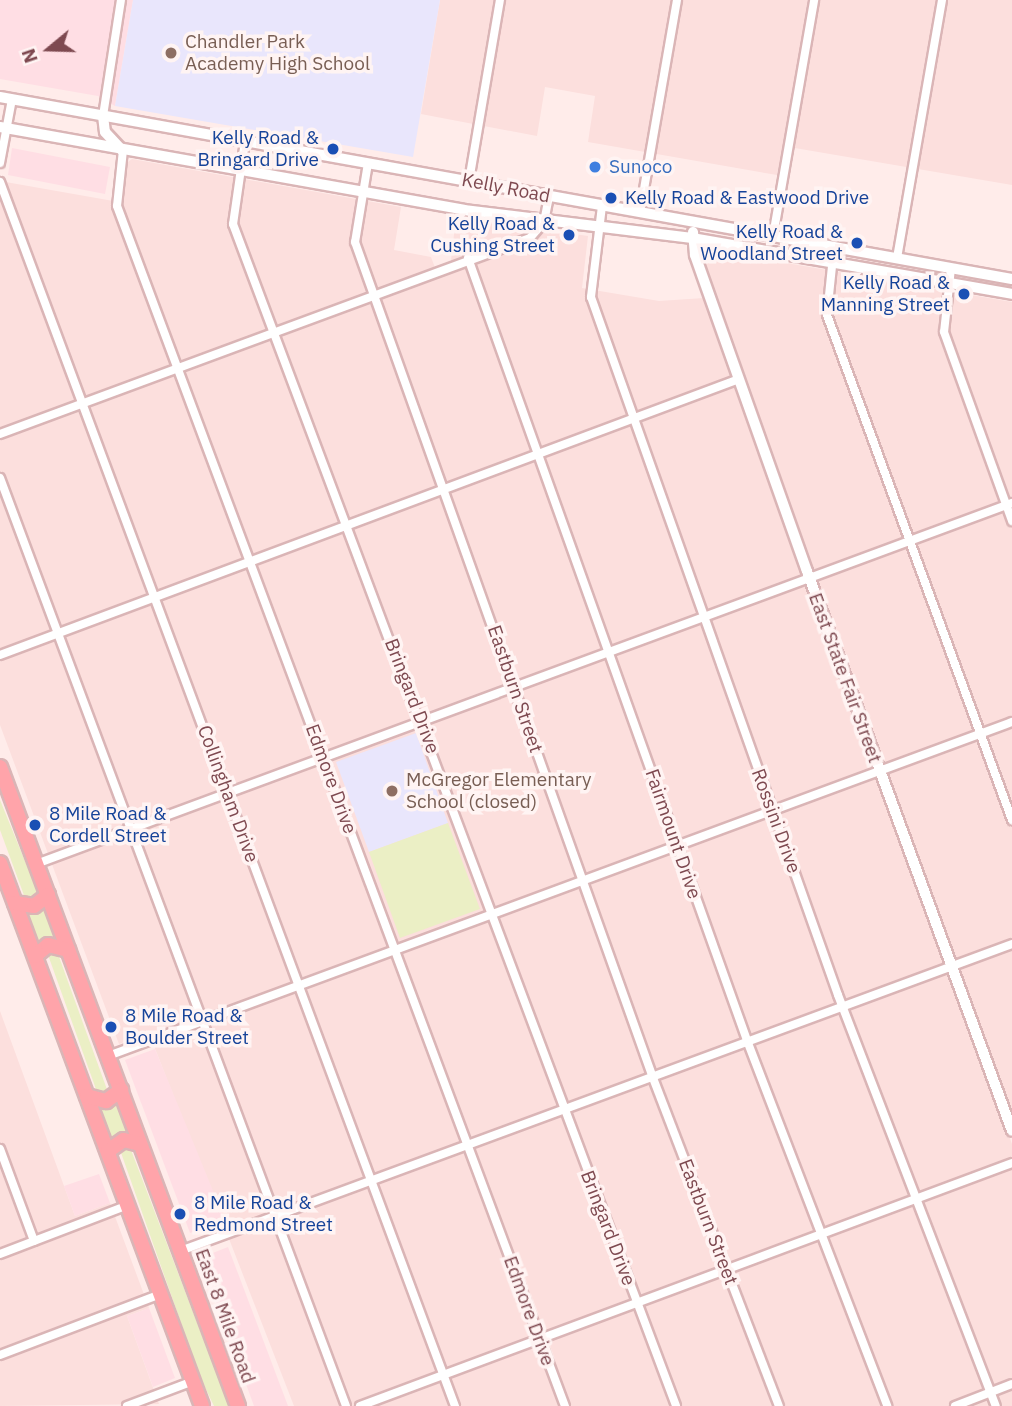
<!DOCTYPE html>
<html>
<head>
<meta charset="utf-8">
<style>
  body { margin:0 }
  #map { position:relative; width:1012px; height:1406px; overflow:hidden; background:#ffecea; font-family:"IBM Plex Sans",sans-serif }
  div>[style] { position:absolute }
  [style*='--x'] { left:calc(var(--x)*1px); top:calc(var(--y)*1px); width:calc(var(--w)*1px); rotate:calc(var(--a)*1deg) }
  .residential>* { inset:0; background:#fcdfdd }
  .commercial>* { inset:0; background:#ffdee4 }
  .education>* { inset:0; background:#e9e6fc }
  .green>* { inset:0; background:#ebefc5 }
  .roads { filter:drop-shadow(2px 0 #dab5b6) drop-shadow(-2px 0 #dab5b6) drop-shadow(0 2px #dab5b6) drop-shadow(0 -2px #dab5b6) }
  .minor>* { height:8px; margin:-4px; padding:0 4px; transform-origin:4px; border-radius:4px; background:#fff }
  .tertiary>* { height:10px; margin:-5px; padding:0 5px; transform-origin:5px; border-radius:5px; background:#fff }
  .trunk>* { height:14px; margin:-7px; padding:0 7px; transform-origin:7px; border-radius:7px; background:#ffa4aa }
  .dots>* { width:19px; height:19px; translate:-50% -50%; box-sizing:border-box; border:4px solid #fff4f3; border-radius:50% }
  span { translate:-50% -50%; white-space:nowrap; text-align:center; line-height:1.15; -webkit-text-stroke:7px #fff4f3; paint-order:stroke }
  .education-label { font-size:19px; color:#785e54 }
  .left { translate:0 -50%; text-align:left }
  .transit-label { font-size:19px; color:#164399 }
  .right { translate:-100% -50%; text-align:right }
  .shop-label { font-size:19px; color:#366cbe }
  .street-label { font-size:19px; color:#7e4950 }
  .north { position:absolute; left:14px; top:14px; width:70px; height:70px; -webkit-text-stroke:5px #fff4f3; paint-order:stroke; rotate:251deg; font-size:19px; font-weight:700; line-height:28px; text-align:center; color:#7e4950 }
  .north::after { content:''; display:block; margin:auto; width:24px; height:32px; background:#7e4950; clip-path:polygon(50% 0,100% 100%,50% 72%,0 100%) }
</style>
</head>
<body>
<div id="map">
  <div class="residential">
    <i style="clip-path:polygon(440px 0,1012px 0,1012px 185px,783px 146px,777px 175px,588px 142px,595px 96px,545px 87px,537px 136px,421px 114px)"></i>
    <i style="clip-path:polygon(132px 159px,401px 207px,394px 250px,431px 257px,437px 273px,450px 269px,456px 217px,588px 236px,582px 288px,659px 301px,704px 298px,1012px 1144px,1012px 1406px,294px 1406px,149px 1033px,119px 1044px,0 725px,0 181px,119px 202px,125px 164px)"></i>
    <i style="clip-path:polygon(699px 248px,1012px 302px,1012px 1118px,943px 940px)"></i>
    <i style="clip-path:polygon(0 1011px,75px 1216px,110px 1203px,149px 1308px,127px 1316px,159px 1404px,0 1406px)"></i>
  </div>
  <div class="commercial">
    <i style="clip-path:polygon(0 0,133px 0,115px 106px,98px 96px,0 79px)"></i>
    <i style="clip-path:polygon(12px 148px,110px 167px,105px 194px,8px 175px)"></i>
    <i style="clip-path:polygon(155px 1049px,225px 1220px,190px 1233px,125px 1060px)"></i>
    <i style="clip-path:polygon(99px 1174px,110px 1203px,75px 1216px,64px 1186px)"></i>
    <i style="clip-path:polygon(228px 1247px,253px 1313px,288px 1406px,254px 1406px,200px 1258px)"></i>
    <i style="clip-path:polygon(149px 1308px,175px 1378px,153px 1387px,127px 1316px)"></i>
  </div>
  <div class="education">
    <i style="clip-path:polygon(133px 0,440px 0,413px 157px,115px 106px)"></i>
    <i style="clip-path:polygon(416px 733px,448px 823px,369px 852px,336px 762px)"></i>
  </div>
  <div class="green">
    <i style="clip-path:polygon(0 800px,38px 893px,35px 901px,25px 898px,0 830px)"></i>
    <i style="clip-path:polygon(448px 823px,480px 909px,400px 938px,369px 852px)"></i>
    <i style="clip-path:polygon(45px 909px,55px 939px,39px 944px,28px 914px)"></i>
    <i style="clip-path:polygon(47px 952px,58px 954px,109px 1095px,97px 1092px)"></i>
    <i style="clip-path:polygon(117px 1104px,128px 1134px,112px 1139px,100px 1109px)"></i>
    <i style="clip-path:polygon(119px 1147px,131px 1150px,229px 1406px,214px 1406px,200px 1377px)"></i>
  </div>
  <div class="roads">
    <div class="minor">
      <i style="--x:103;--y:116;--w:117;--a:-81.2"></i>
      <i style="--x:245;--y:141;--w:84;--a:98.2"></i>
      <i style="--x:233;--y:224;--w:1262;--a:69.45"></i>
      <i style="--x:123;--y:150;--w:56;--a:96.1"></i>
      <i style="--x:117;--y:206;--w:1281;--a:69.53"></i>
      <i style="--x:0;--y:163;--w:65;--a:-79.4"></i>
      <i style="--x:368;--y:163;--w:80;--a:99.3"></i>
      <i style="--x:355;--y:242;--w:888;--a:70.38"></i>
      <i style="--x:653;--y:1078;--w:351;--a:69"></i>
      <i style="--x:469;--y:181;--w:184;--a:-80.3"></i>
      <i style="--x:0;--y:182;--w:1306;--a:69.61"></i>
      <i style="--x:602;--y:206;--w:92;--a:96.9"></i>
      <i style="--x:591;--y:297;--w:740;--a:70.51"></i>
      <i style="--x:838;--y:995;--w:440;--a:69"></i>
      <i style="--x:640;--y:212;--w:215;--a:-80.1"></i>
      <i style="--x:773;--y:236;--w:240;--a:-80.1"></i>
      <i style="--x:834;--y:247;--w:68;--a:95.9"></i>
      <i style="--x:827;--y:315;--w:538;--a:69.88"></i>
      <i style="--x:468;--y:258;--w:833;--a:70.37"></i>
      <i style="--x:748;--y:1043;--w:389;--a:69"></i>
      <i style="--x:897;--y:258;--w:262;--a:-80.1"></i>
      <i style="--x:951;--y:268;--w:64;--a:96.2"></i>
      <i style="--x:944;--y:332;--w:201;--a:70.2"></i>
      <i style="--x:0;--y:434;--w:565;--a:-20.29"></i>
      <i style="--x:530;--y:238;--w:21;--a:-49"></i>
      <i style="--x:544;--y:222;--w:25;--a:-79"></i>
      <i style="--x:0;--y:478;--w:990;--a:69.55"></i>
      <i style="--x:0;--y:655;--w:789;--a:-20.48"></i>
      <i style="--x:36;--y:864;--w:1041;--a:-20.3"></i>
      <i style="--x:108;--y:1056;--w:964;--a:-20.28"></i>
      <i style="--x:0;--y:1149;--w:98;--a:69.7"></i>
      <i style="--x:180;--y:1251;--w:887;--a:-20.25"></i>
      <i style="--x:0;--y:1254;--w:137;--a:-20.9"></i>
      <i style="--x:0;--y:1355;--w:172;--a:-20.8"></i>
      <i style="--x:127;--y:1406;--w:71;--a:-20.7"></i>
      <i style="--x:360;--y:1406;--w:696;--a:-20.44"></i>
      <i style="--x:955;--y:1406;--w:61;--a:-21.1"></i>
    </div>
    <div class="tertiary">
      <i style="--x:0;--y:97;--w:1028;--a:10.2"></i>
      <i style="--x:103;--y:116;--w:16;--a:83"></i>
      <i style="--x:105;--y:132;--w:25;--a:47"></i>
      <i style="--x:0;--y:127;--w:471;--a:10.1"></i>
      <i style="--x:464;--y:210;--w:230;--a:7"></i>
      <i style="--x:692;--y:238;--w:325;--a:9.9"></i>
      <i style="--x:693;--y:232;--w:23;--a:85"></i>
      <i style="--x:695;--y:255;--w:335;--a:70.5"></i>
      <i style="--x:807;--y:571;--w:596;--a:69.89"></i>
    </div>
    <div class="trunk">
      <i style="--x:0;--y:767;--w:682;--a:69.57"></i>
      <i style="--x:0;--y:863;--w:579;--a:69.59"></i>
      <i style="--x:15;--y:903;--w:19;--a:9"></i>
      <i style="--x:34;--y:906;--w:18;--a:-38"></i>
      <i style="--x:35;--y:956;--w:17;--a:-40"></i>
      <i style="--x:48;--y:945;--w:21;--a:14"></i>
      <i style="--x:87;--y:1096;--w:20;--a:15"></i>
      <i style="--x:106;--y:1101;--w:19;--a:-36"></i>
      <i style="--x:108;--y:1151;--w:19;--a:-35"></i>
      <i style="--x:124;--y:1140;--w:16;--a:14"></i>
    </div>
  </div>
  <div class="dots">
    <i style="left:171px;top:53px;background:#8d6e63"></i>
    <i style="left:333px;top:149px;background:#1a4fb4"></i>
    <i style="left:595px;top:167px;background:#3f7fe0"></i>
    <i style="left:611px;top:198px;background:#1a4fb4"></i>
    <i style="left:569px;top:235px;background:#1a4fb4"></i>
    <i style="left:857px;top:243px;background:#1a4fb4"></i>
    <i style="left:964px;top:294px;background:#1a4fb4"></i>
    <i style="left:392px;top:791px;background:#8d6e63"></i>
    <i style="left:35px;top:825px;background:#1a4fb4"></i>
    <i style="left:111px;top:1027px;background:#1a4fb4"></i>
    <i style="left:180px;top:1214px;background:#1a4fb4"></i>
  </div>
  <div class="education-label">
    <span class="left" style="left:185px;top:53px">Chandler Park<br>Academy High School</span>
    <span class="left" style="left:406px;top:791px">McGregor Elementary<br>School (closed)</span>
  </div>
  <div class="transit-label">
    <span class="right" style="left:319px;top:149px">Kelly Road &amp;<br>Bringard Drive</span>
    <span class="left" style="left:625px;top:198px">Kelly Road &amp; Eastwood Drive</span>
    <span class="right" style="left:555px;top:235px">Kelly Road &amp;<br>Cushing Street</span>
    <span class="right" style="left:843px;top:243px">Kelly Road &amp;<br>Woodland Street</span>
    <span class="right" style="left:950px;top:294px">Kelly Road &amp;<br>Manning Street</span>
    <span class="left" style="left:49px;top:825px">8 Mile Road &amp;<br>Cordell Street</span>
    <span class="left" style="left:125px;top:1027px">8 Mile Road &amp;<br>Boulder Street</span>
    <span class="left" style="left:194px;top:1214px">8 Mile Road &amp;<br>Redmond Street</span>
  </div>
  <div class="shop-label">
    <span class="left" style="left:609px;top:167px">Sunoco</span>
  </div>
  <div class="street-label">
    <span style="left:506px;top:188px;rotate:11deg">Kelly Road</span>
    <span style="left:845px;top:678px;rotate:70deg">East State Fair Street</span>
    <span style="left:515px;top:689px;rotate:71deg">Eastburn Street</span>
    <span style="left:412px;top:696px;rotate:69deg">Bringard Drive</span>
    <span style="left:331px;top:779px;rotate:70deg">Edmore Drive</span>
    <span style="left:228px;top:794px;rotate:70deg">Collingham Drive</span>
    <span style="left:776px;top:821px;rotate:70deg">Rossini Drive</span>
    <span style="left:673px;top:834px;rotate:71deg">Fairmount Drive</span>
    <span style="left:708px;top:1222px;rotate:69deg">Eastburn Street</span>
    <span style="left:608px;top:1228px;rotate:69deg">Bringard Drive</span>
    <span style="left:529px;top:1311px;rotate:70deg">Edmore Drive</span>
    <span style="left:225px;top:1316px;rotate:70deg">East 8 Mile Road</span>
  </div>
  <div class="north">N</div>
</div>
</body>
</html>
